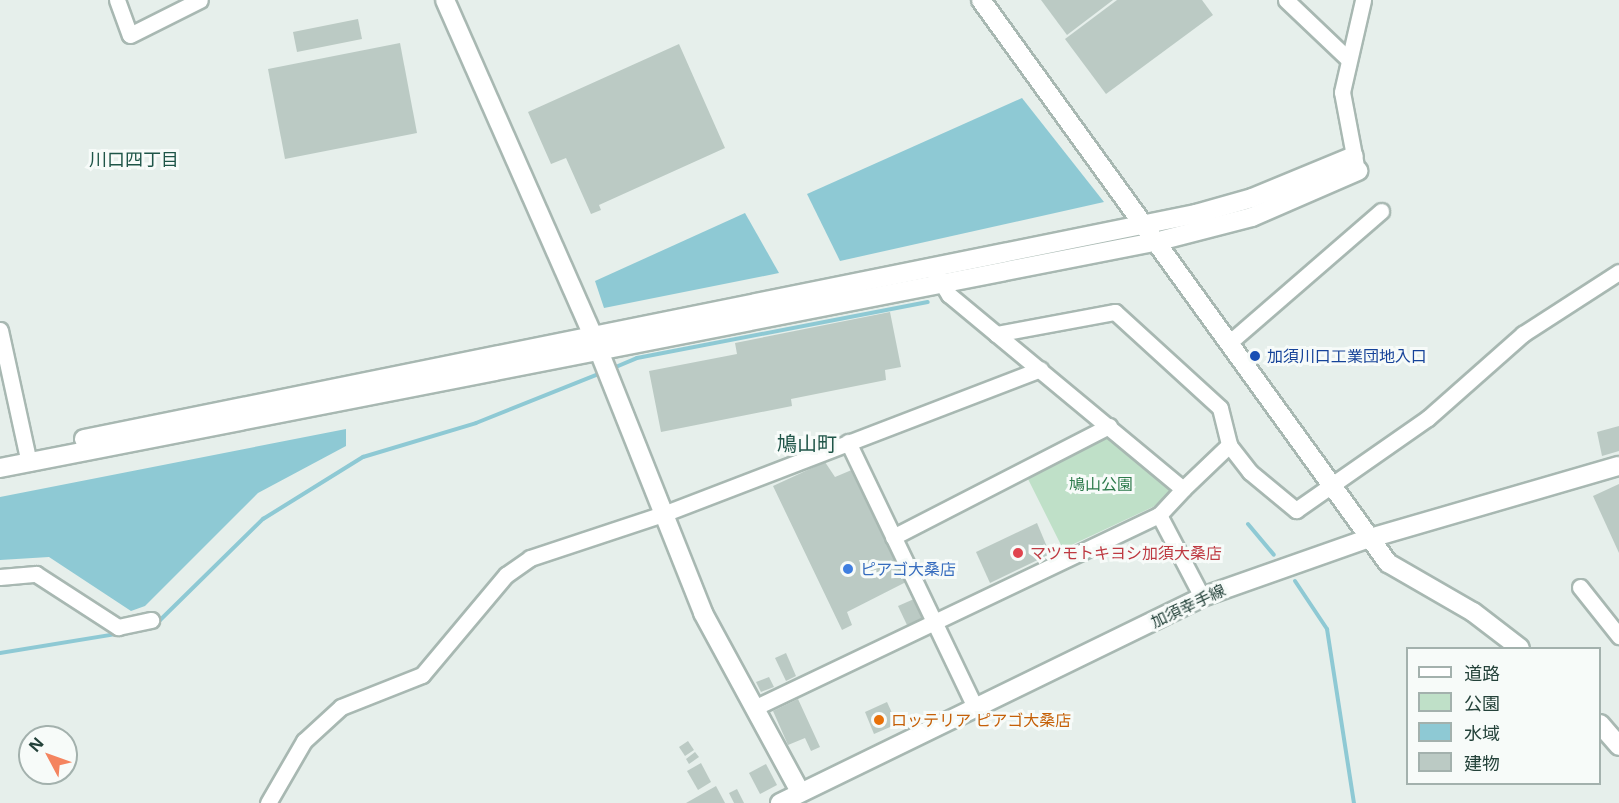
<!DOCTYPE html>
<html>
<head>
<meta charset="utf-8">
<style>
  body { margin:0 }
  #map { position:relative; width:1619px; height:803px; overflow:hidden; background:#e6efeb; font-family:"Noto Sans","Noto Sans JP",sans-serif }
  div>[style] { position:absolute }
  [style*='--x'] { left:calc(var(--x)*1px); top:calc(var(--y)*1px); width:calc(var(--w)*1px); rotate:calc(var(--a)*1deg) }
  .green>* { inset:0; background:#bfe0c8 }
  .water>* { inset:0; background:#8ec9d4 }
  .stream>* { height:4px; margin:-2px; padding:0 2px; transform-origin:2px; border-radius:2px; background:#8ec9d4 }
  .building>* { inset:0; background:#bbcac4 }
  .roads { filter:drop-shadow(2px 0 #a8b8b2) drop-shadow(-2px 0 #a8b8b2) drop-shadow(0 2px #a8b8b2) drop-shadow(0 -2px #a8b8b2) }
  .minor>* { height:15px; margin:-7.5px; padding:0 7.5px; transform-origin:7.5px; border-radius:7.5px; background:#fff }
  .tertiary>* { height:18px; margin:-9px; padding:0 9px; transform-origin:9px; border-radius:9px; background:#fff }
  .secondary>* { height:18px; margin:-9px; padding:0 9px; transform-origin:9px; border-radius:9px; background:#fff }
  .dots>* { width:16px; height:16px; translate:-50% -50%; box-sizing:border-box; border:3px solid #f7fbf9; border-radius:50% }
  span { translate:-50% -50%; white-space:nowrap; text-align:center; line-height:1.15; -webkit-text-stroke:6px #f7fbf9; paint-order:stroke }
  .transit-label { font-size:16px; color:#164399 }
  .left { translate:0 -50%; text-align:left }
  .park-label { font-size:16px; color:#2d7a4b }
  .health-label { font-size:16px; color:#be3a42 }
  .shop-label { font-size:16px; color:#366cbe }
  .street-label { font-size:16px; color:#24423a }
  .food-label { font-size:16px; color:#c56008 }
  .neighbourhood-label { font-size:18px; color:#1f5548 }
  .quarter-label { font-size:20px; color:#1f5548 }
  .legend { position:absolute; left:1406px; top:647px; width:195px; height:138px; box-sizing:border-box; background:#f7fbf9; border:2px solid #a3b1ad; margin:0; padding:8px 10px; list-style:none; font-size:18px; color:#24423a }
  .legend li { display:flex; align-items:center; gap:12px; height:30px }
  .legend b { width:30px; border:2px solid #a3b1ad }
  .north { position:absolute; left:18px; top:725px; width:60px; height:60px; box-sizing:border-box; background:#f7fbf9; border:2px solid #a3b1ad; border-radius:50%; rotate:311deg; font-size:16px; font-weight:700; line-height:24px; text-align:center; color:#24423a }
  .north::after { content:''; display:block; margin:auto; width:21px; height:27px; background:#f4845f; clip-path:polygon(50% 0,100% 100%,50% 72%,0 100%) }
</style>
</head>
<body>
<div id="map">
  <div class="green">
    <i style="clip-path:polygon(1102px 436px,1111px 437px,1172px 490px,1157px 505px,1063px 549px,1026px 475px)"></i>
  </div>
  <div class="water">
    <i style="clip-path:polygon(1022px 98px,1104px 202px,840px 261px,807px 194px)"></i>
    <i style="clip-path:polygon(745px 213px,779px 273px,604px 308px,595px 281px)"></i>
    <i style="clip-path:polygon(346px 429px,346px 446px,258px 493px,145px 606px,131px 611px,49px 557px,0 560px,0 497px)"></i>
  </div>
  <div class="stream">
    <i style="--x:611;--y:369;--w:28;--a:-23"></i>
    <i style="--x:637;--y:358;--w:296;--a:-10.9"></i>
    <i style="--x:1248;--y:524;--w:40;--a:50"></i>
    <i style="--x:1295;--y:581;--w:58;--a:56.3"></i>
    <i style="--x:1327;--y:629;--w:176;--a:81.2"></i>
    <i style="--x:0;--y:653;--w:154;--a:-9.3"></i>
    <i style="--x:152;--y:628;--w:156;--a:-44.5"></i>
    <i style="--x:263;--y:519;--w:118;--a:-31.8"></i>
    <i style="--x:363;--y:457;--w:118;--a:-16.7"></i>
    <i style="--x:476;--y:423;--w:135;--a:-21.8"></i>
  </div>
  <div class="building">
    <i style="clip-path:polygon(1041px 0,1113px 0,1067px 35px)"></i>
    <i style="clip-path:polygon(1117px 0,1202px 0,1213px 15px,1106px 94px,1065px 39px)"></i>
    <i style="clip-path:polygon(358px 19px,362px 39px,297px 52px,293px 32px)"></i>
    <i style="clip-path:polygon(400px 43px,417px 133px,285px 159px,268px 69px)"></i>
    <i style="clip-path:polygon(679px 44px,725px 148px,599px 205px,601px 210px,591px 214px,566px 158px,551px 164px,528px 112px)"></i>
    <i style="clip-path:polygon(890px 312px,901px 367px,885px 370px,886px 380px,791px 399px,792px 406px,661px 432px,649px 371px,737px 354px,735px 343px)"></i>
    <i style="clip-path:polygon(1619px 426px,1619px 451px,1602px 456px,1597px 432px)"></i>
    <i style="clip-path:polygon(825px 462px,835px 477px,854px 469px,906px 582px,847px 612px,852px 625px,842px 630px,773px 486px)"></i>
    <i style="clip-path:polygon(1619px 484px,1619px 553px,1593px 496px)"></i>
    <i style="clip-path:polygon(1037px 523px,1050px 554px,990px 583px,976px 552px)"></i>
    <i style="clip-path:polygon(914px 599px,923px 618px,907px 625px,898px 606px)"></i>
    <i style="clip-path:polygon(786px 653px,796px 676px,786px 681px,775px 658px)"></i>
    <i style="clip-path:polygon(769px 677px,774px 687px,761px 692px,756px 682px)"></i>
    <i style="clip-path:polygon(798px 699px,820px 747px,811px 751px,805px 738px,788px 745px,773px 711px)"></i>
    <i style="clip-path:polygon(887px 702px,897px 724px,874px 734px,865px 712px)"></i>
    <i style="clip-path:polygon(688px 741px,694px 750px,685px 756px,679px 747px)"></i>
    <i style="clip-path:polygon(695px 752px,699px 757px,689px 764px,686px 759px)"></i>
    <i style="clip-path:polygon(701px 763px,711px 782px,698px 790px,687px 771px)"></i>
    <i style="clip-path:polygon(766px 764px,777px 785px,760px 794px,749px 773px)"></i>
    <i style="clip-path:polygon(716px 786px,725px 803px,686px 803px)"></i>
    <i style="clip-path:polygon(737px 789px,744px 803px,734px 803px,729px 793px)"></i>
  </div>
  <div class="roads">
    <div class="minor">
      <i style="--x:117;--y:0;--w:37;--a:70"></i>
      <i style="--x:130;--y:35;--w:78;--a:-26.6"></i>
      <i style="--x:1286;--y:0;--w:84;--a:43.6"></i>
      <i style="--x:1356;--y:166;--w:75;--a:-100.7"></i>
      <i style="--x:1342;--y:92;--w:94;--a:-77.1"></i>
      <i style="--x:0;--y:330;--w:136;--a:77.7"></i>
      <i style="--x:996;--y:334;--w:121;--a:-10.5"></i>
      <i style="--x:1115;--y:312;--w:142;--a:42.4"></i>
      <i style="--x:1220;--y:408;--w:38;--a:76"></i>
      <i style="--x:1229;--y:445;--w:34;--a:52"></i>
      <i style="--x:1250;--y:472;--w:60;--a:39.6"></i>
      <i style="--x:1296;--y:510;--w:161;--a:-34.9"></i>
      <i style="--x:1428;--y:418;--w:127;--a:-41.5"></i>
      <i style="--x:1523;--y:334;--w:114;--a:-32.9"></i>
      <i style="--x:1230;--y:342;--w:200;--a:-40.9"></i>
      <i style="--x:848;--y:442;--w:296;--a:64.4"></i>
      <i style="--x:1183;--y:489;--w:64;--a:-43.7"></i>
      <i style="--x:1159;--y:515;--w:93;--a:62.3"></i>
      <i style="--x:893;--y:537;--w:243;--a:-27.2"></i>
      <i style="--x:0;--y:577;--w:36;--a:-5"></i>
      <i style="--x:36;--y:574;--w:98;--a:32.9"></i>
      <i style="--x:118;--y:627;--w:34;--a:-12"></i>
      <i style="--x:1580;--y:587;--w:63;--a:51.5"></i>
      <i style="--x:754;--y:708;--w:449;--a:-25.5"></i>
      <i style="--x:1159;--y:515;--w:35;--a:-47"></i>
      <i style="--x:1183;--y:489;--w:304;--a:-140.3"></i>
      <i style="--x:949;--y:295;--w:23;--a:-121"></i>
      <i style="--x:268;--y:803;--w:72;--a:-59.9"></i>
      <i style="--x:304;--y:741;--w:50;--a:-42.6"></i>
      <i style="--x:341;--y:707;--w:87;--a:-21.6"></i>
      <i style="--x:422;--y:675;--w:131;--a:-50"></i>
      <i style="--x:506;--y:575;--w:29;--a:-35"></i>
      <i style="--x:530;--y:558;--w:140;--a:-18.3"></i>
      <i style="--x:663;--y:514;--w:404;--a:-21"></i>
    </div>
    <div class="tertiary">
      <i style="--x:445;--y:0;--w:367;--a:66.2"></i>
      <i style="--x:593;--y:336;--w:298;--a:68.3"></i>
      <i style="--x:703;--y:613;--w:204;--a:61.5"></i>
      <i style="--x:981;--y:0;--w:695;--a:54.14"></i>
      <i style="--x:1388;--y:563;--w:98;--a:30"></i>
      <i style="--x:1473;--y:612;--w:59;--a:37.5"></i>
      <i style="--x:84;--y:439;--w:1135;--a:-11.44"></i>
      <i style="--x:1196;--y:214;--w:58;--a:-15.9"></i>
      <i style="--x:1252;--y:198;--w:110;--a:-22.4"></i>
      <i style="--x:0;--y:468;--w:1181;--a:-11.08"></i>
      <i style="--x:1159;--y:241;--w:96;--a:-14.5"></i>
      <i style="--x:1252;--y:217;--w:116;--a:-23.5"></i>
      <i style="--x:1600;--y:724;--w:29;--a:49"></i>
    </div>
    <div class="secondary">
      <i style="--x:780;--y:803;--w:470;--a:-26"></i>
      <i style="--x:1202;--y:597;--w:175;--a:-19.4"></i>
      <i style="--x:1367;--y:539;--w:262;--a:-16.2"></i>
    </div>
  </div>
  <div class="dots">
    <i style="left:1255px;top:356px;background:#1a4fb4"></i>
    <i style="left:1018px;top:553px;background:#e0444e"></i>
    <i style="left:848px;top:569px;background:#3f7fe0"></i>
    <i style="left:879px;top:720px;background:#e8710a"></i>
  </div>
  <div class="transit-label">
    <span class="left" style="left:1267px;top:356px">加須川口工業団地入口</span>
  </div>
  <div class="park-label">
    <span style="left:1101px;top:484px">鳩山公園</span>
  </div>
  <div class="health-label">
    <span class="left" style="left:1030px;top:553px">マツモトキヨシ加須大桑店</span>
  </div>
  <div class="shop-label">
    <span class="left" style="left:860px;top:569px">ピアゴ大桑店</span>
  </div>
  <div class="street-label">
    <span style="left:1188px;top:606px;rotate:-25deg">加須幸手線</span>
  </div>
  <div class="food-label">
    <span class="left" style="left:891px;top:720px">ロッテリア ピアゴ大桑店</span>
  </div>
  <div class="neighbourhood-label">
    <span style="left:134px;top:159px">川口四丁目</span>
  </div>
  <div class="quarter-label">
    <span style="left:807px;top:443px">鳩山町</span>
  </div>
  <ul class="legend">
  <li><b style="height:8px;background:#fff"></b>道路</li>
  <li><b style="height:16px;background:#bfe0c8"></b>公園</li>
  <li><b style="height:16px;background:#8ec9d4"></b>水域</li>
  <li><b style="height:16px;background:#bbcac4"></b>建物</li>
  </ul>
  <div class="north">N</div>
</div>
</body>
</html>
